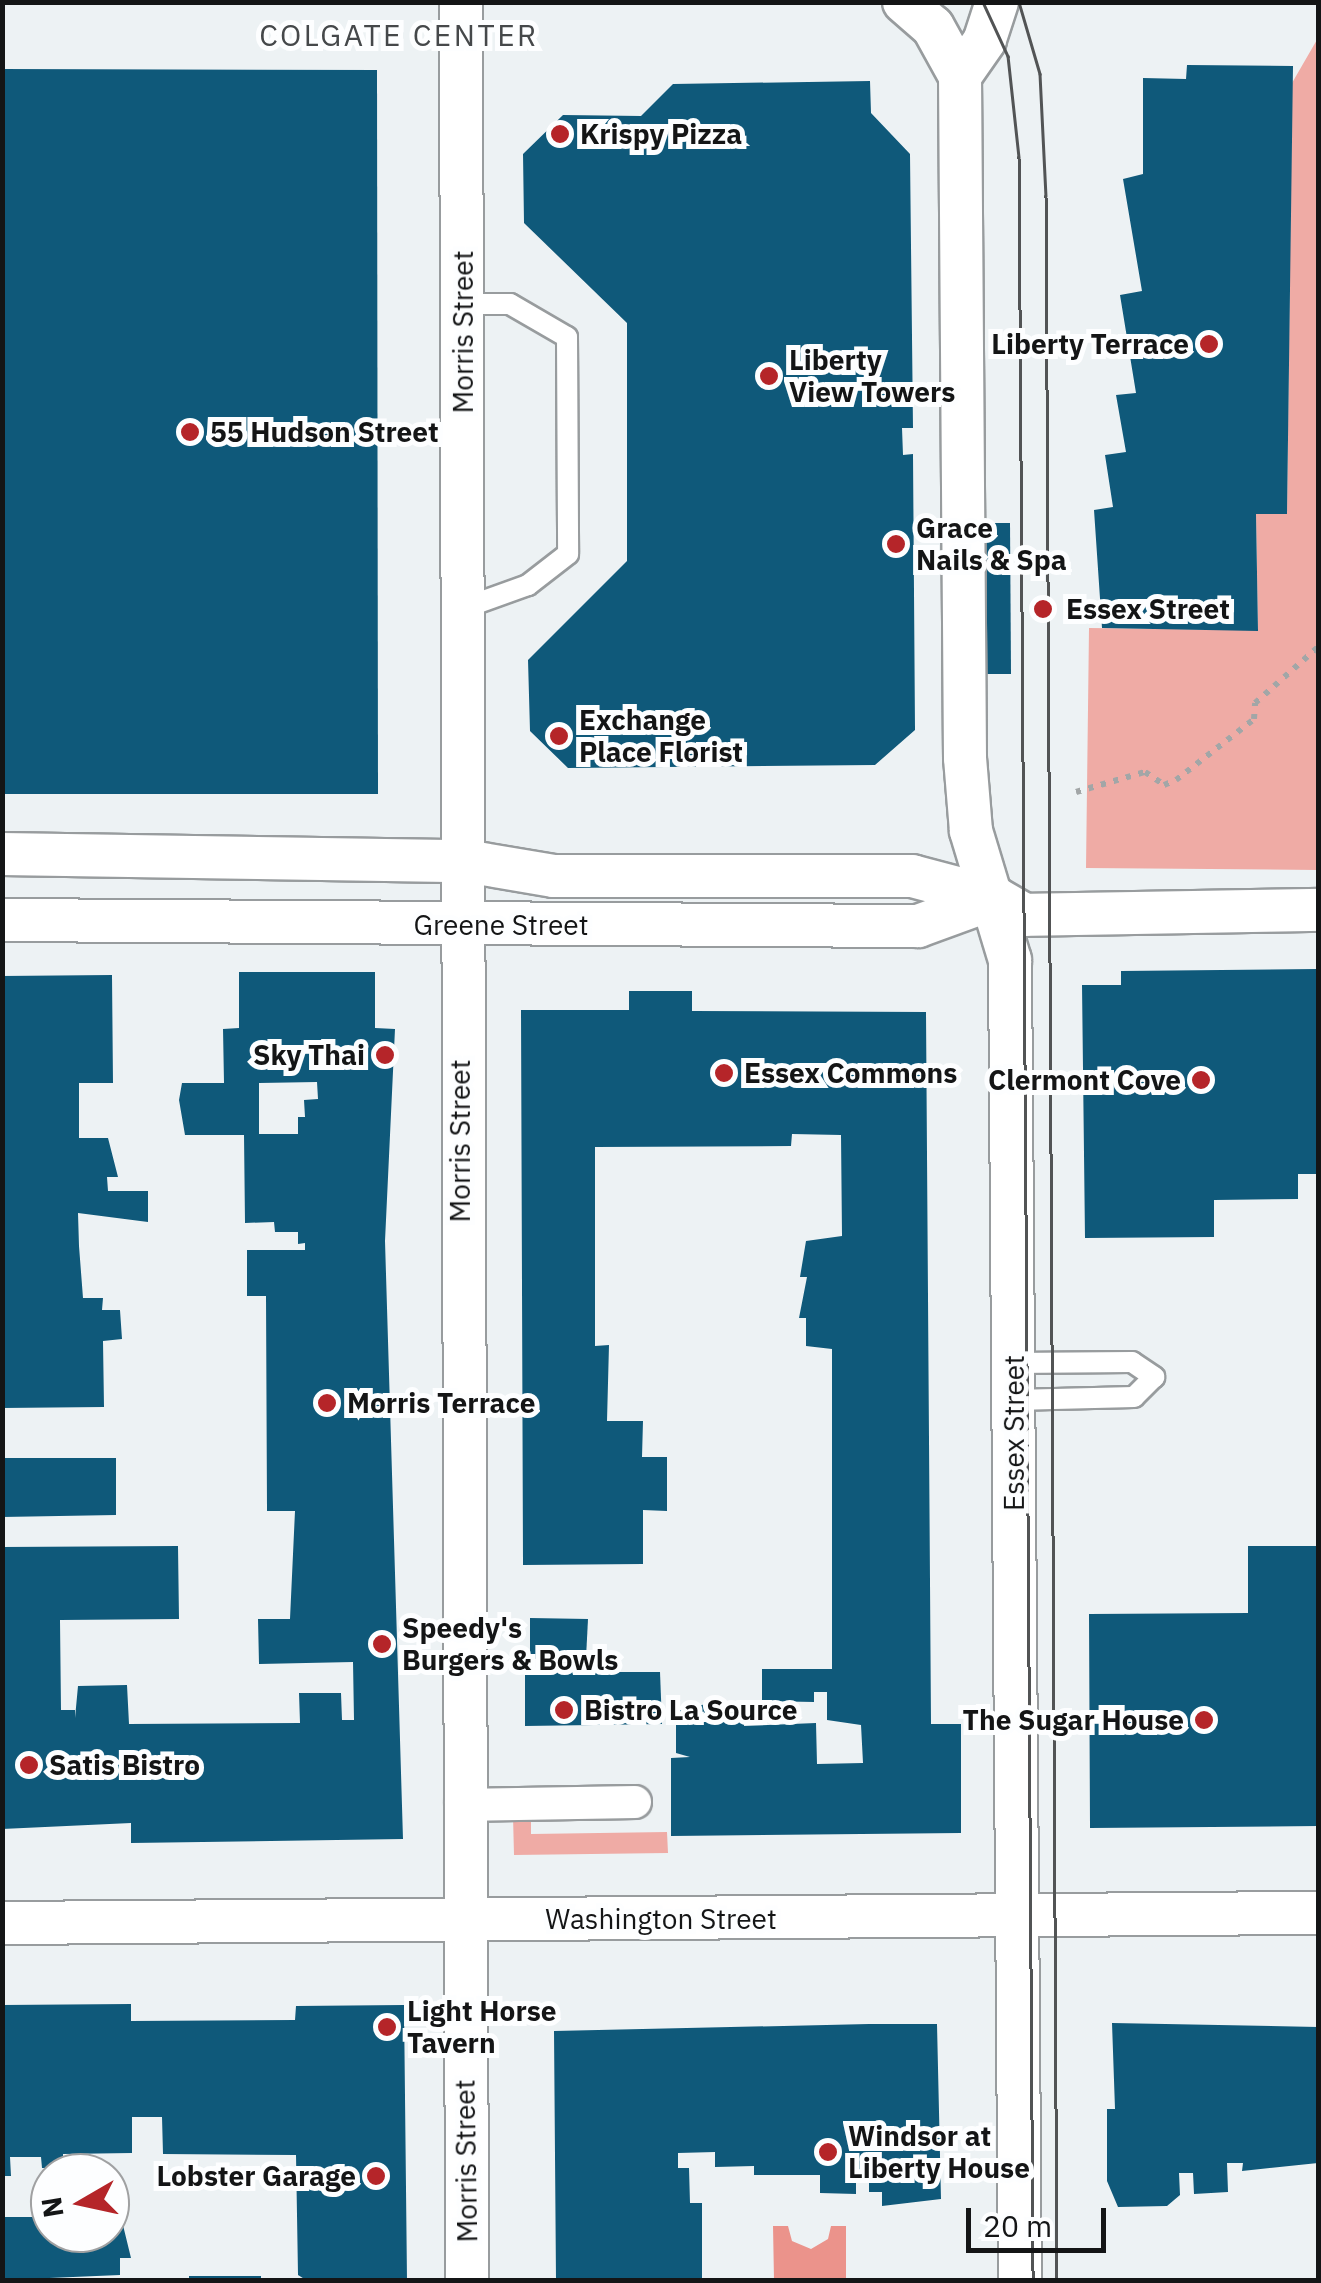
<!DOCTYPE html>
<html>
<head>
<meta charset="utf-8">
<style>
  body { margin:0 }
  #map { position:relative; width:1321px; height:2283px; overflow:hidden; background:#edf2f4; font-family:"IBM Plex Sans",sans-serif }
  div>[style] { position:absolute }
  [style*='--x'] { left:calc(var(--x)*1px); top:calc(var(--y)*1px); width:calc(var(--w)*1px); rotate:calc(var(--a)*1deg) }
  .green>* { inset:0; background:#efaba5 }
  .water>* { inset:0; background:#eb938b }
  .building>* { inset:0; background:#0f597a }
  .path>* { height:6px; margin-top:-3px; transform-origin:0; background:repeating-linear-gradient(90deg,#a2a6a7 0 5px,transparent 0 13px) }
  .roads { filter:drop-shadow(2px 0 #989c9e) drop-shadow(-2px 0 #989c9e) drop-shadow(0 2px #989c9e) drop-shadow(0 -2px #989c9e) }
  .service>* { height:20px; margin:-10px; padding:0 10px; transform-origin:10px; border-radius:10px; background:#fff }
  .pedestrian>* { height:32px; margin:-16px; padding:0 16px; transform-origin:16px; border-radius:16px; background:#fff }
  .minor>* { height:42px; margin:-21px; padding:0 21px; transform-origin:21px; border-radius:21px; background:#fff }
  .tram>* { height:2.5px; margin:-1.25px; padding:0 1.25px; transform-origin:1.25px; border-radius:1.25px; background:#525455 }
  .dots>* { width:28px; height:28px; translate:-50% -50%; box-sizing:border-box; border:5px solid #fdfeff; border-radius:50% }
  span { translate:-50% -50%; white-space:nowrap; text-align:center; line-height:1.15; -webkit-text-stroke:10px #fdfeff; paint-order:stroke }
  .poi-label { font-size:28px; color:#141516; font-weight:700 }
  .left { translate:0 -50%; text-align:left }
  .right { translate:-100% -50%; text-align:right }
  .street-label { font-size:28px; color:#141516 }
  .neighbourhood-label { font-size:30px; color:#45484a; letter-spacing:2.5px }
  .frame { position:absolute; inset:0; border:5px solid #141516; pointer-events:none }
  .north { position:absolute; left:30px; top:2153px; width:100px; height:100px; box-sizing:border-box; background:#fdfeff; border:2px solid #a0a1a2; border-radius:50%; rotate:261deg; font-size:28px; font-weight:700; line-height:40px; text-align:center; color:#141516 }
  .north::after { content:''; display:block; margin:auto; width:35px; height:45px; background:#b52529; clip-path:polygon(50% 0,100% 100%,50% 72%,0 100%) }
  .scale { position:absolute; left:966px; top:2208px; width:140px; height:45px; box-sizing:border-box; border:5px solid #141516; border-top:0; padding-left:12px; font-size:30px; line-height:35px; white-space:nowrap; color:#141516; -webkit-text-stroke:8px #fdfeff; paint-order:stroke }
</style>
</head>
<body>
<div id="map">
  <div class="green">
    <i style="clip-path:polygon(1318px 38px,1318px 870px,1086px 868px,1089px 628px,1258px 630px,1256px 514px,1287px 513px,1292px 83px)"></i>
    <i style="clip-path:polygon(531px 1815px,531px 1834px,667px 1832px,668px 1853px,514px 1855px,513px 1816px)"></i>
  </div>
  <div class="water">
    <i style="clip-path:polygon(773px 2226px,788px 2226px,792px 2241px,811px 2249px,828px 2239px,831px 2226px,846px 2226px,846px 2280px,774px 2280px)"></i>
  </div>
  <div class="building">
    <i style="clip-path:polygon(1187px 65px,1293px 66px,1287px 514px,1256px 514px,1258px 631px,1102px 628px,1094px 510px,1113px 507px,1105px 455px,1126px 452px,1116px 395px,1136px 393px,1120px 295px,1142px 291px,1123px 179px,1143px 174px,1143px 78px,1186px 79px)"></i>
    <i style="clip-path:polygon(2px 69px,377px 70px,378px 794px,2px 794px)"></i>
    <i style="clip-path:polygon(870px 81px,871px 113px,910px 154px,913px 428px,902px 428px,903px 455px,913px 454px,915px 730px,875px 765px,568px 768px,530px 731px,528px 660px,627px 561px,627px 323px,524px 223px,523px 154px,563px 115px,641px 116px,673px 84px)"></i>
    <i style="clip-path:polygon(985px 523px,1010px 523px,1011px 674px,985px 674px)"></i>
    <i style="clip-path:polygon(1318px 969px,1318px 1174px,1298px 1174px,1298px 1199px,1214px 1200px,1214px 1237px,1085px 1238px,1082px 985px,1121px 985px,1121px 971px)"></i>
    <i style="clip-path:polygon(evenodd,239px 972px,375px 972px,375px 1028px,395px 1029px,385px 1241px,403px 1839px,131px 1843px,131px 1823px,2px 1829px,2px 1547px,178px 1546px,179px 1619px,60px 1620px,61px 1710px,75px 1710px,75px 1718px,78px 1686px,127px 1685px,129px 1724px,300px 1723px,299px 1693px,341px 1693px,342px 1720px,354px 1720px,353px 1662px,259px 1664px,258px 1619px,290px 1619px,295px 1511px,267px 1511px,266px 1296px,247px 1296px,247px 1250px,305px 1250px,305px 1243px,298px 1244px,298px 1232px,275px 1232px,274px 1222px,245px 1223px,244px 1135px,185px 1135px,179px 1100px,182px 1083px,224px 1083px,223px 1029px,239px 1028px,239px 972px,317px 1082px,318px 1099px,304px 1100px,305px 1117px,298px 1117px,298px 1134px,259px 1134px,259px 1083px,317px 1082px)"></i>
    <i style="clip-path:polygon(112px 975px,113px 1083px,79px 1083px,79px 1138px,108px 1138px,118px 1177px,107px 1177px,108px 1191px,148px 1191px,148px 1222px,78px 1213px,79px 1246px,83px 1298px,103px 1298px,102px 1310px,120px 1310px,122px 1339px,103px 1341px,104px 1407px,2px 1408px,2px 976px)"></i>
    <i style="clip-path:polygon(629px 991px,692px 991px,692px 1011px,926px 1012px,931px 1724px,961px 1724px,961px 1833px,671px 1836px,671px 1758px,690px 1757px,676px 1753px,676px 1708px,718px 1703px,719px 1717px,745px 1716px,744px 1726px,816px 1723px,817px 1764px,863px 1763px,861px 1725px,827px 1720px,827px 1692px,814px 1692px,814px 1702px,762px 1701px,762px 1669px,832px 1669px,832px 1349px,806px 1346px,806px 1318px,799px 1318px,807px 1277px,800px 1277px,806px 1241px,842px 1236px,841px 1135px,792px 1134px,791px 1146px,595px 1147px,595px 1346px,609px 1345px,607px 1421px,643px 1421px,642px 1457px,667px 1457px,667px 1511px,643px 1510px,643px 1564px,523px 1565px,521px 1010px,629px 1010px)"></i>
    <i style="clip-path:polygon(2px 1458px,116px 1458px,116px 1515px,2px 1517px)"></i>
    <i style="clip-path:polygon(1248px 1546px,1318px 1546px,1318px 1826px,1090px 1828px,1089px 1614px,1248px 1613px)"></i>
    <i style="clip-path:polygon(530px 1618px,588px 1619px,586px 1658px,530px 1659px)"></i>
    <i style="clip-path:polygon(525px 1672px,660px 1672px,662px 1724px,525px 1726px)"></i>
    <i style="clip-path:polygon(131px 2004px,131px 2021px,295px 2020px,296px 2006px,404px 2005px,407px 2280px,306px 2280px,298px 2275px,296px 2155px,163px 2154px,162px 2117px,132px 2117px,132px 2153px,63px 2154px,63px 2168px,42px 2168px,41px 2157px,10px 2157px,11px 2176px,2px 2176px,2px 2005px)"></i>
    <i style="clip-path:polygon(1112px 2023px,1318px 2027px,1318px 2163px,1242px 2171px,1243px 2163px,1227px 2163px,1228px 2192px,1194px 2194px,1193px 2173px,1179px 2173px,1180px 2195px,1167px 2206px,1118px 2207px,1107px 2181px,1107px 2109px,1115px 2109px)"></i>
    <i style="clip-path:polygon(869px 2024px,937px 2024px,941px 2199px,882px 2206px,882px 2192px,869px 2192px,869px 2171px,856px 2171px,856px 2194px,820px 2193px,820px 2175px,754px 2175px,754px 2166px,715px 2167px,715px 2152px,678px 2153px,678px 2168px,689px 2168px,690px 2203px,702px 2203px,702px 2280px,556px 2280px,554px 2031px)"></i>
    <i style="clip-path:polygon(2px 2217px,50px 2217px,50px 2233px,110px 2233px,110px 2217px,121px 2217px,131px 2258px,120px 2258px,120px 2275px,2px 2280px)"></i>
    <i style="clip-path:polygon(189px 2276px,261px 2276px,261px 2280px,189px 2280px)"></i>
  </div>
  <div class="path">
    <i style="--x:1076;--y:792;--w:72;--a:-16.2"></i>
    <i style="--x:1145;--y:772;--w:23;--a:34"></i>
    <i style="--x:1164;--y:785;--w:13;--a:-23"></i>
    <i style="--x:1176;--y:780;--w:99;--a:-38"></i>
    <i style="--x:1254;--y:719;--w:16;--a:-86"></i>
    <i style="--x:1255;--y:703;--w:84;--a:-41.6"></i>
  </div>
  <div class="roads">
    <div class="service">
      <i style="--x:463;--y:304;--w:47;--a:0"></i>
      <i style="--x:510;--y:304;--w:66;--a:30.1"></i>
      <i style="--x:567;--y:337;--w:217;--a:89.7"></i>
      <i style="--x:568;--y:554;--w:51;--a:142.2"></i>
      <i style="--x:528;--y:585;--w:68;--a:160.2"></i>
      <i style="--x:1013;--y:1363;--w:119;--a:-0.5"></i>
      <i style="--x:1132;--y:1362;--w:27;--a:34"></i>
      <i style="--x:1154;--y:1377;--w:28;--a:135"></i>
      <i style="--x:1134;--y:1397;--w:120;--a:178.6"></i>
    </div>
    <div class="pedestrian">
      <i style="--x:461;--y:1805;--w:174;--a:-1"></i>
    </div>
    <div class="minor">
      <i style="--x:461;--y:2;--w:2278;--a:89.85"></i>
      <i style="--x:904;--y:2;--w:38;--a:41"></i>
      <i style="--x:933;--y:27;--w:56;--a:61.1"></i>
      <i style="--x:997;--y:2;--w:40;--a:108"></i>
      <i style="--x:985;--y:40;--w:44;--a:124.8"></i>
      <i style="--x:960;--y:76;--w:682;--a:89.58"></i>
      <i style="--x:965;--y:758;--w:73;--a:85.3"></i>
      <i style="--x:971;--y:831;--w:135;--a:73.2"></i>
      <i style="--x:1010;--y:960;--w:1320;--a:89.57"></i>
      <i style="--x:2;--y:854;--w:463;--a:0.9"></i>
      <i style="--x:465;--y:861;--w:90;--a:9.6"></i>
      <i style="--x:554;--y:876;--w:358;--a:0"></i>
      <i style="--x:912;--y:876;--w:86;--a:14.8"></i>
      <i style="--x:995;--y:898;--w:34;--a:30"></i>
      <i style="--x:1024;--y:915;--w:294;--a:-1"></i>
      <i style="--x:2;--y:920;--w:916;--a:0.38"></i>
      <i style="--x:918;--y:926;--w:82;--a:-20"></i>
      <i style="--x:2;--y:1923;--w:1316;--a:-0.44"></i>
    </div>
  </div>
  <div class="tram">
    <i style="--x:983;--y:2;--w:60;--a:65.2"></i>
    <i style="--x:1008;--y:56;--w:102;--a:83.8"></i>
    <i style="--x:1019;--y:157;--w:2123;--a:89.62"></i>
    <i style="--x:1019;--y:2;--w:75;--a:73.7"></i>
    <i style="--x:1040;--y:74;--w:122;--a:87.2"></i>
    <i style="--x:1046;--y:196;--w:2084;--a:89.7"></i>
  </div>
  <div class="dots">
    <i style="left:560px;top:134px;background:#b52529"></i>
    <i style="left:1209px;top:344px;background:#b52529"></i>
    <i style="left:769px;top:376px;background:#b52529"></i>
    <i style="left:190px;top:432px;background:#b52529"></i>
    <i style="left:896px;top:544px;background:#b52529"></i>
    <i style="left:1043px;top:609px;background:#b52529"></i>
    <i style="left:559px;top:736px;background:#b52529"></i>
    <i style="left:385px;top:1055px;background:#b52529"></i>
    <i style="left:724px;top:1073px;background:#b52529"></i>
    <i style="left:1201px;top:1080px;background:#b52529"></i>
    <i style="left:327px;top:1403px;background:#b52529"></i>
    <i style="left:382px;top:1644px;background:#b52529"></i>
    <i style="left:564px;top:1710px;background:#b52529"></i>
    <i style="left:1204px;top:1720px;background:#b52529"></i>
    <i style="left:29px;top:1765px;background:#b52529"></i>
    <i style="left:387px;top:2027px;background:#b52529"></i>
    <i style="left:828px;top:2152px;background:#b52529"></i>
    <i style="left:376px;top:2176px;background:#b52529"></i>
  </div>
  <div class="poi-label">
    <span class="left" style="left:580px;top:134px">Krispy Pizza</span>
    <span class="right" style="left:1189px;top:344px">Liberty Terrace</span>
    <span class="left" style="left:789px;top:376px">Liberty<br>View Towers</span>
    <span class="left" style="left:210px;top:432px">55 Hudson Street</span>
    <span class="left" style="left:916px;top:544px">Grace<br>Nails &amp; Spa</span>
    <span class="left" style="left:1066px;top:609px">Essex Street</span>
    <span class="left" style="left:579px;top:736px">Exchange<br>Place Florist</span>
    <span class="right" style="left:365px;top:1055px">Sky Thai</span>
    <span class="left" style="left:744px;top:1073px">Essex Commons</span>
    <span class="right" style="left:1181px;top:1080px">Clermont Cove</span>
    <span class="left" style="left:347px;top:1403px">Morris Terrace</span>
    <span class="left" style="left:402px;top:1644px">Speedy's<br>Burgers &amp; Bowls</span>
    <span class="left" style="left:584px;top:1710px">Bistro La Source</span>
    <span class="right" style="left:1184px;top:1720px">The Sugar House</span>
    <span class="left" style="left:49px;top:1765px">Satis Bistro</span>
    <span class="left" style="left:407px;top:2027px">Light Horse<br>Tavern</span>
    <span class="left" style="left:848px;top:2152px">Windsor at<br>Liberty House</span>
    <span class="right" style="left:356px;top:2176px">Lobster Garage</span>
  </div>
  <div class="street-label">
    <span style="left:463px;top:332px;rotate:-90deg">Morris Street</span>
    <span style="left:501px;top:925px">Greene Street</span>
    <span style="left:460px;top:1141px;rotate:-90deg">Morris Street</span>
    <span style="left:1014px;top:1433px;rotate:-90deg">Essex Street</span>
    <span style="left:661px;top:1919px">Washington Street</span>
    <span style="left:466px;top:2161px;rotate:-91deg">Morris Street</span>
  </div>
  <div class="neighbourhood-label">
    <span style="left:399px;top:35px">COLGATE CENTER</span>
  </div>
  <div class="frame"></div>
  <div class="north">N</div>
  <div class="scale">20 m</div>
</div>
</body>
</html>
